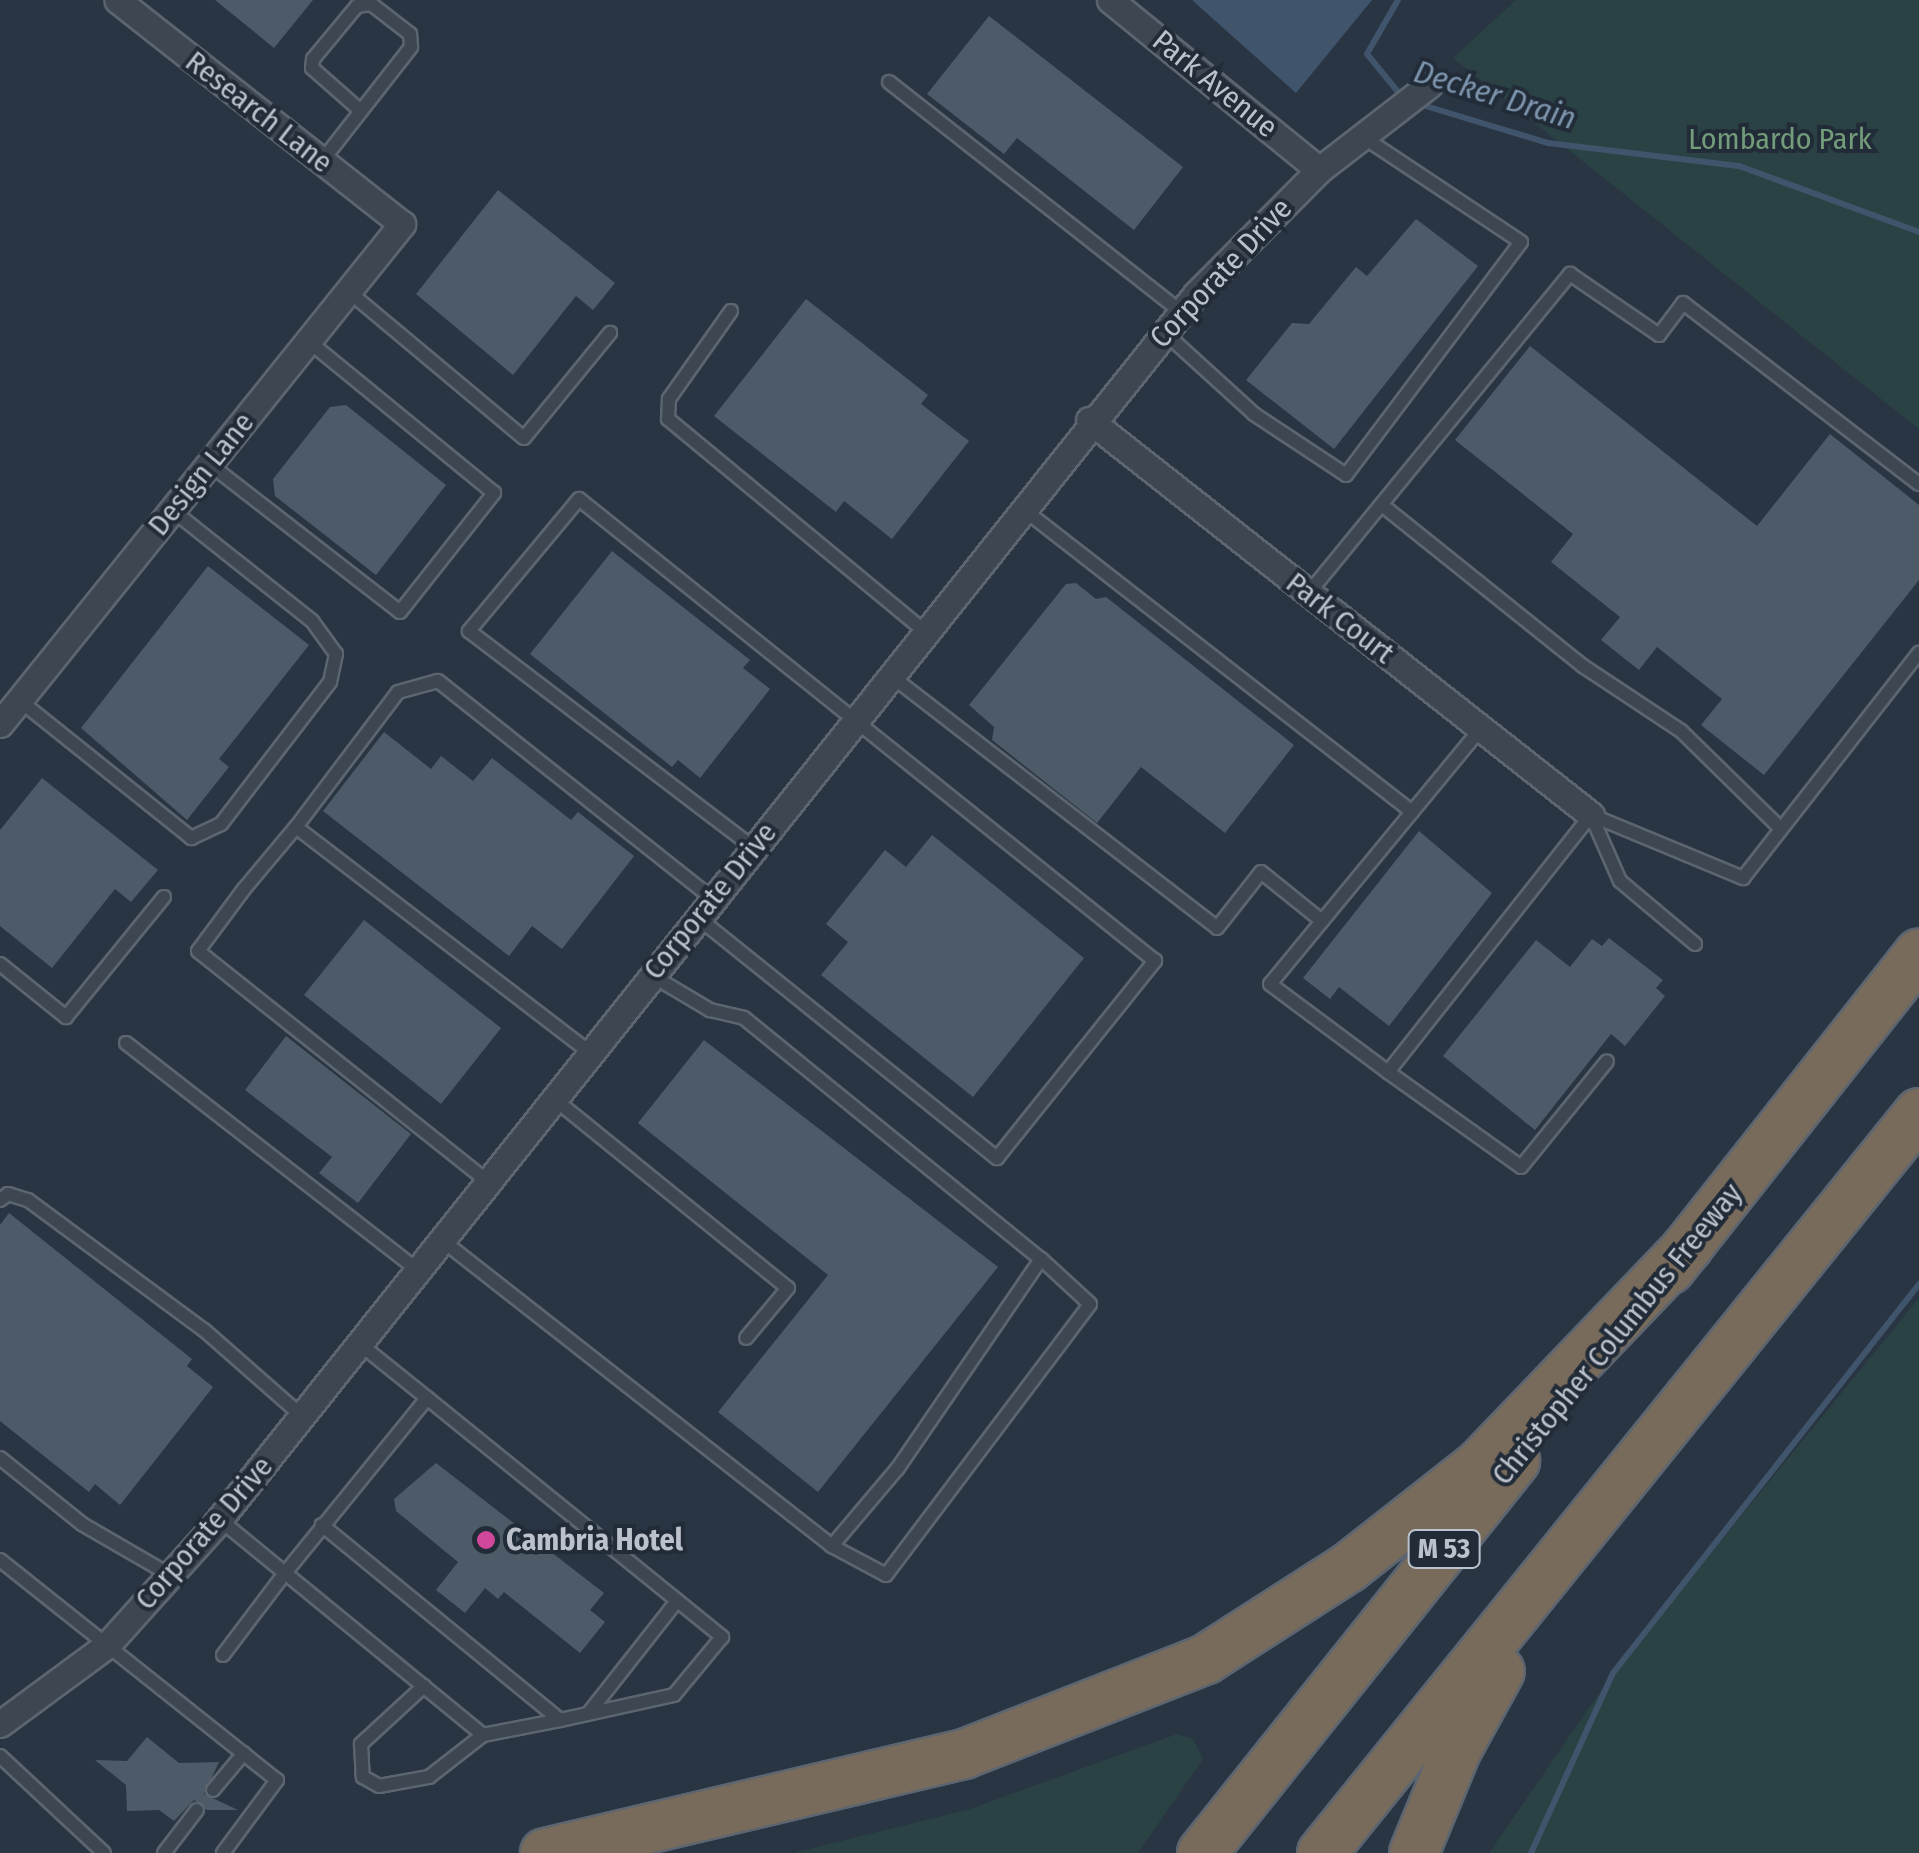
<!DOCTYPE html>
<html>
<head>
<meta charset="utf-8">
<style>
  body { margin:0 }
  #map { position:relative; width:1919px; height:1853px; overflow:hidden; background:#293543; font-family:"Fira Sans Condensed",sans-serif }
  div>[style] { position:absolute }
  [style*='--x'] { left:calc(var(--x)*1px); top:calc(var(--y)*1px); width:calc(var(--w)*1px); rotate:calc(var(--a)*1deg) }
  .green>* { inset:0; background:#2b4244 }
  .water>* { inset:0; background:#40546b }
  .stream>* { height:6px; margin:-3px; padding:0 3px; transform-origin:3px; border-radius:3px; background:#40546b }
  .building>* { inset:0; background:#4d5b68 }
  .roads { filter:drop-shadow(2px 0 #5c6570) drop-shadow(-2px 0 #5c6570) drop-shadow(0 2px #5c6570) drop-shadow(0 -2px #5c6570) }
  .service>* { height:12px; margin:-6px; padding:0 6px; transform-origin:6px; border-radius:6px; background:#3d4752 }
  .minor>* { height:25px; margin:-12.5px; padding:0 12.5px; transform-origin:12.5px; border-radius:12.5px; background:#3d4752 }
  .motorway>* { height:48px; margin:-24px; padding:0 24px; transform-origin:24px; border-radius:24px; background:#786b5b }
  .dots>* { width:28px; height:28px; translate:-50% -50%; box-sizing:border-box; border:5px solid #222c38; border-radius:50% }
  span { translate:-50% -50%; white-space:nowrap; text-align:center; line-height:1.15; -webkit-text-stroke:8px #222c38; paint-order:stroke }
  .shield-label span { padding:2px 8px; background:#222c38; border:2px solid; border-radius:8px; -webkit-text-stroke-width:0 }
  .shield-label { font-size:28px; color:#bbc2cc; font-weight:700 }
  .street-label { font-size:30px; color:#bbc2cc }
  .park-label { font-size:30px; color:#739c7a }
  .poi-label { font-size:30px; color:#bbc2cc; font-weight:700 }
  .left { translate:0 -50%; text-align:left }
  .water-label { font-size:32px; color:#7d94ad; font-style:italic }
</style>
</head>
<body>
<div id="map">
  <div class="green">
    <i style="clip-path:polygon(1516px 0,1919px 0,1919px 429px,1453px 58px)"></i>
    <i style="clip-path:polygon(1919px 1298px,1919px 1853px,1489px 1853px,1613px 1673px)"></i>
    <i style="clip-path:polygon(1177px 1734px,1193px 1739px,1203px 1759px,1138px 1853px,793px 1853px,970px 1809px)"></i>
  </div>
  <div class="water">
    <i style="clip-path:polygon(1192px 0,1372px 0,1296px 93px)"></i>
  </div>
  <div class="stream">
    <i style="--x:1398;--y:0;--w:62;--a:119.9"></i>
    <i style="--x:1367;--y:54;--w:57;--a:50.7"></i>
    <i style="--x:1419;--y:104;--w:135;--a:16.8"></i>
    <i style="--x:1548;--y:143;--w:192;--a:6.9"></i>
    <i style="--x:1739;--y:166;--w:192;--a:20.1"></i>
    <i style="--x:1531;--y:1853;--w:198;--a:-65.5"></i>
    <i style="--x:1613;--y:1673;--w:495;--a:-51.8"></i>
  </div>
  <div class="building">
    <i style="clip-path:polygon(215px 0,313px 0,274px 48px)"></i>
    <i style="clip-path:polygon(989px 16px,1183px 167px,1134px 230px,1017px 138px,1004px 154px,927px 94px)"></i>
    <i style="clip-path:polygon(498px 190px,615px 283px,593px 310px,576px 296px,513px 375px,416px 294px)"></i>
    <i style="clip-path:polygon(1416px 219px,1478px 266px,1334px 449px,1246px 380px,1292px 323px,1309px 324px,1356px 267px,1367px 276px)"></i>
    <i style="clip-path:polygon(806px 299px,928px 395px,921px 404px,969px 441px,892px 539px,844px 501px,836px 512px,714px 416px)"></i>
    <i style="clip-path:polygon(1530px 346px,1757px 526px,1830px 434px,1919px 505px,1919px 580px,1764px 775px,1701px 725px,1722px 699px,1657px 647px,1639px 670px,1601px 640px,1620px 617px,1551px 562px,1573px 534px,1455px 440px)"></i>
    <i style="clip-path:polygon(346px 405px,446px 485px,376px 575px,275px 496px,273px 479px,330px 407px)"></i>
    <i style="clip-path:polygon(612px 551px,750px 660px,743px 668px,770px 689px,700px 778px,678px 760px,672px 767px,530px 654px)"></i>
    <i style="clip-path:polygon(208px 566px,309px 645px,219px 759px,229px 767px,187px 820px,81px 728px)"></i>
    <i style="clip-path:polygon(1076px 583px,1096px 599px,1106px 597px,1294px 745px,1225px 833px,1141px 767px,1097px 823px,992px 740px,994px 727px,969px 705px,1066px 584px)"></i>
    <i style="clip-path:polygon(384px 732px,431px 769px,441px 756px,473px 781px,492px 758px,571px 820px,578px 812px,634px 856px,562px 949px,532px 926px,509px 956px,323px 811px)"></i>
    <i style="clip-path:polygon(42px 778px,158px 870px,131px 902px,115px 889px,52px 968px,0 926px,0 830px)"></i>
    <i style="clip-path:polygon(1419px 831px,1492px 893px,1389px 1026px,1339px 987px,1330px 999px,1303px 978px)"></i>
    <i style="clip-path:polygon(932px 835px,1084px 958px,973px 1097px,821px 975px,848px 942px,826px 924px,885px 850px,906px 867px)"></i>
    <i style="clip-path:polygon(364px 920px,501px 1028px,441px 1104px,304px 995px)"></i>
    <i style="clip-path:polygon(1609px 938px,1663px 980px,1656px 988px,1665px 996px,1625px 1046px,1611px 1034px,1535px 1130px,1443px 1056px,1536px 940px,1570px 967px,1592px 939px,1602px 946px)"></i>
    <i style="clip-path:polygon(286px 1036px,411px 1134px,358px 1203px,319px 1173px,332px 1157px,245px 1090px)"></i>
    <i style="clip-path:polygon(704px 1040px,998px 1267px,818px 1492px,718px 1412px,828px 1275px,638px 1123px)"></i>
    <i style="clip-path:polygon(9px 1213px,192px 1359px,187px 1366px,213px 1387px,120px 1505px,95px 1484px,89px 1492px,0 1421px,0 1225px)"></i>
    <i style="clip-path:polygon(436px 1463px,604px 1593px,590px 1610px,605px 1622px,580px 1653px,504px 1592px,498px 1599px,485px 1588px,465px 1613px,436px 1590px,458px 1562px,396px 1511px,394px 1499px)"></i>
    <i style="clip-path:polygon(147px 1737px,179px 1763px,219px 1762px,204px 1794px,238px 1810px,207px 1810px,194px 1800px,174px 1821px,159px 1810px,127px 1811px,126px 1785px,95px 1760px,127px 1761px)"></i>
  </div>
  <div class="roads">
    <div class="service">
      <i style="--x:889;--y:82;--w:372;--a:38.2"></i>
      <i style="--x:322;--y:161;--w:145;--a:-52"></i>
      <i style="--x:411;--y:47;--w:13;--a:-94"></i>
      <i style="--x:410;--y:34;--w:49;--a:-142.4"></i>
      <i style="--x:371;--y:4;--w:14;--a:172"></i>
      <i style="--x:357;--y:6;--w:69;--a:129.7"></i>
      <i style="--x:313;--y:59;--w:9;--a:96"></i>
      <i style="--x:312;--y:68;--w:65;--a:41.3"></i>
      <i style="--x:348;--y:291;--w:229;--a:39.9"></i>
      <i style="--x:524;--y:438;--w:136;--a:-50.7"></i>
      <i style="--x:731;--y:311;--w:108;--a:125.2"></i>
      <i style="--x:669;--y:399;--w:20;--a:93"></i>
      <i style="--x:668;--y:419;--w:332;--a:39.6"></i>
      <i style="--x:1164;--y:332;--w:122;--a:42.3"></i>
      <i style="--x:1254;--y:414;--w:110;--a:33.5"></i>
      <i style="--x:1346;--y:475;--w:291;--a:-53.1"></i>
      <i style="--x:1521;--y:242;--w:190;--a:-146.4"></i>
      <i style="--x:208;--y:463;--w:243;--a:37.8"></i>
      <i style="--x:400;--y:612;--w:152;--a:-51.7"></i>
      <i style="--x:494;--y:493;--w:240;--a:-140.7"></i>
      <i style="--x:1382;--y:505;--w:258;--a:38.7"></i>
      <i style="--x:1583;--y:666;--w:118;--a:33.6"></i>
      <i style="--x:1681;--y:731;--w:140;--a:44.4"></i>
      <i style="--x:1023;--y:509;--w:493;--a:37.9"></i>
      <i style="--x:1308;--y:594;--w:414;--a:-50.7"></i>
      <i style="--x:1570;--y:274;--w:108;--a:34.4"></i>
      <i style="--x:1659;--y:335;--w:40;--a:-53"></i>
      <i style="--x:1683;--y:303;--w:297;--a:37.5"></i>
      <i style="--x:890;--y:675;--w:413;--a:37.7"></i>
      <i style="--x:1217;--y:928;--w:71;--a:-51.8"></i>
      <i style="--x:1261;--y:872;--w:78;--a:38.8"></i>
      <i style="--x:19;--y:700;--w:221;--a:38.7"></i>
      <i style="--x:191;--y:838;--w:33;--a:-25"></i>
      <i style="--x:221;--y:824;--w:179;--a:-52.5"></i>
      <i style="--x:330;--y:682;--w:29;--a:-78"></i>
      <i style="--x:336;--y:654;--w:41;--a:-126"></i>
      <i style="--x:312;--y:621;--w:179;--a:-141.6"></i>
      <i style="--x:1482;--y:727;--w:333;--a:129.5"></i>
      <i style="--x:1270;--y:984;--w:147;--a:36.7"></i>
      <i style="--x:1388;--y:1072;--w:328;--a:-51.7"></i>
      <i style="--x:1591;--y:815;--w:165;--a:22.5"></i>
      <i style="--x:1743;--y:878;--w:286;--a:-52"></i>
      <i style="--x:1591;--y:815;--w:72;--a:66.3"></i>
      <i style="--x:1620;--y:881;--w:98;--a:40"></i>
      <i style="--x:296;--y:827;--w:169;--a:-52.9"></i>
      <i style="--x:398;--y:692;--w:41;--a:-15.4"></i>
      <i style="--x:438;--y:681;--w:350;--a:38.4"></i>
      <i style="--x:697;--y:917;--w:385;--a:38.8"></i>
      <i style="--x:997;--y:1158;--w:253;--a:-51.3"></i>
      <i style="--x:1155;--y:961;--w:738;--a:-141.27"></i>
      <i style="--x:579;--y:499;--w:172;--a:129.8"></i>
      <i style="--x:469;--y:631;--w:357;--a:37.3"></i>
      <i style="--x:0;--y:964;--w:85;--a:38.8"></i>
      <i style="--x:66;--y:1017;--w:155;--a:-50.8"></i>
      <i style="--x:651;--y:975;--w:69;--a:30.7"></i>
      <i style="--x:710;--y:1010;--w:35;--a:13"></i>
      <i style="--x:744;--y:1018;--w:382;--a:39.1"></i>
      <i style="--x:1041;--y:1259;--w:255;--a:124.4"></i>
      <i style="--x:897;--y:1469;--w:101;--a:130.2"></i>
      <i style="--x:126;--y:1043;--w:371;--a:37.9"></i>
      <i style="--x:1388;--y:1072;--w:163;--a:35.5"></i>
      <i style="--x:1521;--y:1167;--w:136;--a:-50.9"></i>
      <i style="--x:553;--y:1098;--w:302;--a:39"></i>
      <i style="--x:788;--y:1288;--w:65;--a:130"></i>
      <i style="--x:487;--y:1181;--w:369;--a:-141.5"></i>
      <i style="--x:198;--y:951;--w:77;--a:-53.4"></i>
      <i style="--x:244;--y:889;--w:81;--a:-50"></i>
      <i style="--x:296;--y:827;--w:369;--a:37.5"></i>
      <i style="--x:0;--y:1200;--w:10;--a:-37"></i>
      <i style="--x:8;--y:1194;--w:21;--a:17"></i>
      <i style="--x:28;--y:1200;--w:219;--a:36.5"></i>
      <i style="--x:204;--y:1330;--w:130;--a:41.3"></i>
      <i style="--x:443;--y:1241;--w:494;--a:38.1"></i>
      <i style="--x:832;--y:1546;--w:61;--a:28.2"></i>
      <i style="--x:886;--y:1575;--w:339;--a:-53"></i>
      <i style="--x:1090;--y:1304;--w:67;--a:-137.4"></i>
      <i style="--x:427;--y:1398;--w:380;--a:39"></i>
      <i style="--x:722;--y:1637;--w:75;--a:129.6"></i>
      <i style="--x:674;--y:1695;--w:117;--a:167.6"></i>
      <i style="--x:0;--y:1458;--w:105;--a:38.8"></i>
      <i style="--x:82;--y:1524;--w:102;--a:30.1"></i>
      <i style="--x:219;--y:1519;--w:85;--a:39.3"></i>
      <i style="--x:285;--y:1573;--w:225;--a:-50.9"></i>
      <i style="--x:427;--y:1398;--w:85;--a:-141.2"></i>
      <i style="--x:0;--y:1560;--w:354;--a:38.5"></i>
      <i style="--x:277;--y:1780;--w:91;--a:126.5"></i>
      <i style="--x:223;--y:1655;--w:103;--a:-52.9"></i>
      <i style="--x:285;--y:1573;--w:256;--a:39.3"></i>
      <i style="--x:483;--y:1735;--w:78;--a:-11"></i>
      <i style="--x:560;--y:1720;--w:308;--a:-140.7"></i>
      <i style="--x:424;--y:1686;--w:86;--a:137.4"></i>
      <i style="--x:361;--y:1744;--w:33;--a:87"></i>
      <i style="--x:363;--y:1777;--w:18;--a:29"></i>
      <i style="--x:379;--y:1786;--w:51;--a:-10.2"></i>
      <i style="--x:429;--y:1777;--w:68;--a:-37.9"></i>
      <i style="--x:588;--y:1714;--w:144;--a:-51.8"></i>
      <i style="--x:0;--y:1756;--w:142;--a:43"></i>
      <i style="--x:213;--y:1790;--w:48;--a:-50"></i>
      <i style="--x:164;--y:1853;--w:54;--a:-52.5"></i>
    </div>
    <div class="minor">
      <i style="--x:1110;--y:0;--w:269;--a:39.1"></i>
      <i style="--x:1089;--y:420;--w:639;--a:38.2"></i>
      <i style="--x:0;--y:724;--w:642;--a:-51.2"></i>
      <i style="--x:402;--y:224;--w:362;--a:-141.8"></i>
      <i style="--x:0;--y:1724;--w:133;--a:-36.4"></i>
      <i style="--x:107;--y:1645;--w:160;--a:-48"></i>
      <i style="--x:214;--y:1526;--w:1575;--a:-51.44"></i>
      <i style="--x:1196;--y:294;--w:175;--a:-45.2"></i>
      <i style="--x:1319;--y:170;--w:139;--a:-37.7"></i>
    </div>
    <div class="motorway">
      <i style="--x:1670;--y:1269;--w:402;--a:-51.7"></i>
      <i style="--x:545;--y:1853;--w:431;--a:-13.3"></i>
      <i style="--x:964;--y:1754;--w:260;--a:-21.4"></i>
      <i style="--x:1206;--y:1659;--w:169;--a:-32.7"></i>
      <i style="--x:1348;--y:1568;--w:167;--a:-38.2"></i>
      <i style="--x:1479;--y:1465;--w:302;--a:-46.2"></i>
      <i style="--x:1202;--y:1853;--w:502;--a:-51.39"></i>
      <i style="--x:1322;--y:1853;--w:951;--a:-51.1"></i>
      <i style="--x:1414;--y:1853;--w:110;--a:-67.6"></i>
      <i style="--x:1456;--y:1751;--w:91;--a:-61.2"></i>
    </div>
  </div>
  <div class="dots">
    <i style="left:486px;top:1540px;background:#d1479c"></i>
  </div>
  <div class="shield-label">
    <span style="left:1444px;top:1549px">M 53</span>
  </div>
  <div class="street-label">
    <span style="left:1215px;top:84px;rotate:39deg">Park Avenue</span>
    <span style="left:259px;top:112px;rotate:38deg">Research Lane</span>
    <span style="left:1221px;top:273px;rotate:-47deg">Corporate Drive</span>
    <span style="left:201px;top:474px;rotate:-51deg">Design Lane</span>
    <span style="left:1340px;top:618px;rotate:38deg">Park Court</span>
    <span style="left:710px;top:901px;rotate:-51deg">Corporate Drive</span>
    <span style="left:1617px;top:1334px;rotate:-51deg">Christopher Columbus Freeway</span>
    <span style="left:204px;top:1533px;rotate:-49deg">Corporate Drive</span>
  </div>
  <div class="park-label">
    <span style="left:1780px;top:139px">Lombardo Park</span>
  </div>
  <div class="poi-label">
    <span class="left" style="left:506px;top:1540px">Cambria Hotel</span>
  </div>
  <div class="water-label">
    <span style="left:1495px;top:95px;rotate:17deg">Decker Drain</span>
  </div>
</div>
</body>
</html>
